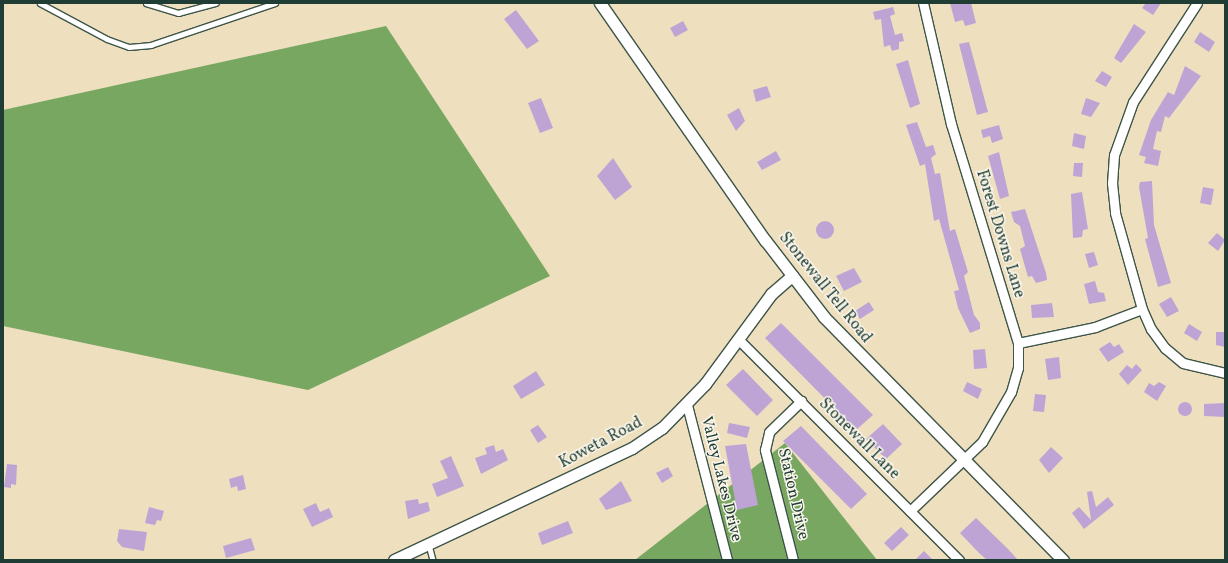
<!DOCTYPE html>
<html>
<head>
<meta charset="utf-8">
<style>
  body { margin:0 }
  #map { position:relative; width:1228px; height:563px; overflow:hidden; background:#eedfbe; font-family:Vollkorn,serif }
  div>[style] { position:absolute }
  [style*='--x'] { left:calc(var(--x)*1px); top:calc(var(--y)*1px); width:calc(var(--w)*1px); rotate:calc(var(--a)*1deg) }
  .forest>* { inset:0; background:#78a762 }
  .building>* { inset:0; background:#bda4d5 }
  .round { border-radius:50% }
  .roads { filter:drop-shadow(1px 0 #3e5549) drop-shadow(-1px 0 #3e5549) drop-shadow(0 1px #3e5549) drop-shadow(0 -1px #3e5549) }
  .service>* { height:4.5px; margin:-2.25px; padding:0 2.25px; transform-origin:2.25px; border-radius:2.25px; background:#fff }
  .minor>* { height:9px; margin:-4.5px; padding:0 4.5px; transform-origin:4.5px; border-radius:4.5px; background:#fff }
  .tertiary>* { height:11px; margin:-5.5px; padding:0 5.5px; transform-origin:5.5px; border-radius:5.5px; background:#fff }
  span { translate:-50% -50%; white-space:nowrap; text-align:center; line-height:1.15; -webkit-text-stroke:3px #fbf7ec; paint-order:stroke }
  .street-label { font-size:16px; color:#1f3d34 }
  .frame { position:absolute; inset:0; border:4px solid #1f3d34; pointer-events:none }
</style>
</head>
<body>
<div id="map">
  <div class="forest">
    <i style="clip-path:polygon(386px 26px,550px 276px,308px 390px,3px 326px,3px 110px)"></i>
    <i style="clip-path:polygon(785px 443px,877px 560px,635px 560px)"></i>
  </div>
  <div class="building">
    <i style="clip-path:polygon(950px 3px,971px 3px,976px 23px,965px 26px,963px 20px,955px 22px)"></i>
    <i style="clip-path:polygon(1146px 3px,1161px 3px,1153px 15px,1142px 8px)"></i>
    <i style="clip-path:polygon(893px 7px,895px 14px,890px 16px,895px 35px,902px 33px,904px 41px,899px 42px,899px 49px,892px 51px,890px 45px,884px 47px,881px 19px,875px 20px,873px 12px)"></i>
    <i style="clip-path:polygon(516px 10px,539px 41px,527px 49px,504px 19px)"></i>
    <i style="clip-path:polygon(683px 21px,688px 30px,675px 37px,670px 28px)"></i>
    <i style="clip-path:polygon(1134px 24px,1146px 32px,1121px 63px,1114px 58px)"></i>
    <i style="clip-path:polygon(1200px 32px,1215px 42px,1209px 52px,1194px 42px)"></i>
    <i style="clip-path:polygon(969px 42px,988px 112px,977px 115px,959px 44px)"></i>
    <i style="clip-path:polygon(908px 60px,920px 104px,910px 108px,896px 64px)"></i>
    <i style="clip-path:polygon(1185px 66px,1201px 76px,1169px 118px,1165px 116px,1161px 132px,1157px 131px,1153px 149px,1161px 151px,1158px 166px,1144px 163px,1146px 157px,1139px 155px,1151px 120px,1168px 92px,1174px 95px)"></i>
    <i style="clip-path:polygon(1102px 71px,1112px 77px,1106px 87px,1095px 81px)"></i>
    <i style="clip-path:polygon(767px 86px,771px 97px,756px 102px,753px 90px)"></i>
    <i style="clip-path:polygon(541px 98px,553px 128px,540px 133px,528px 103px)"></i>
    <i style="clip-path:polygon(1086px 98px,1100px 103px,1091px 117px,1081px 114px)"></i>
    <i style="clip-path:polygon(739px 108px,745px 121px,736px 131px,727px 115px)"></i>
    <i style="clip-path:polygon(917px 122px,926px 147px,933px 145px,936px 154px,931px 158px,935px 174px,940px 173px,950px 231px,955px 229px,968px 272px,964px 276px,974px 315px,980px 323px,980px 329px,970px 333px,958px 308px,954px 291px,959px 290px,939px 219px,934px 221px,925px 164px,920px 166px,906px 125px)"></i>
    <i style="clip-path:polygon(999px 125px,1003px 139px,992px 143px,990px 136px,983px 138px,981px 130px)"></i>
    <i style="clip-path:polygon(1074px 133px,1086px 136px,1084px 149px,1072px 146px)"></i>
    <i style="clip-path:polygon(776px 151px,781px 160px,762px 170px,757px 162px)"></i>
    <i style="clip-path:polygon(999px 152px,1009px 196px,1000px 199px,988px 156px)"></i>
    <i style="clip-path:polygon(613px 158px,632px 187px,615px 200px,597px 176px)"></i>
    <i style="clip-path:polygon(1074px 163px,1083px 163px,1082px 177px,1073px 176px)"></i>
    <i style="clip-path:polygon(1152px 181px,1154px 225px,1171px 283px,1158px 287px,1145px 239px,1148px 238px,1139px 187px,1140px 182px)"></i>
    <i style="clip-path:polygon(1203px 187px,1214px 189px,1211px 205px,1200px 203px)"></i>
    <i style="clip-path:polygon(1082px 192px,1088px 229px,1083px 230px,1082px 237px,1073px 238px,1071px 194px)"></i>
    <i style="clip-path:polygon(1025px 209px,1046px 273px,1047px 280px,1036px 283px,1032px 276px,1028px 277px,1020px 249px,1025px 246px,1020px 226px,1014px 222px,1011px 212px)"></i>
    <i class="round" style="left:816px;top:221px;width:18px;height:18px"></i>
    <i style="clip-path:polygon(1217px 233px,1225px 240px,1218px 251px,1208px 243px)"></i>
    <i style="clip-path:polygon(1094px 252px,1098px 265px,1089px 268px,1085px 254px)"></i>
    <i style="clip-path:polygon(854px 268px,862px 282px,844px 291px,836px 276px)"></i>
    <i style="clip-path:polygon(1095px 281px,1098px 292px,1104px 293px,1106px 301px,1089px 304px,1084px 284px)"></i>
    <i style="clip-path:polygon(1171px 297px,1179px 311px,1167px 317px,1159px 304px)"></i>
    <i style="clip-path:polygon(869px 302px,874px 310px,860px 319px,855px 311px)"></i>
    <i style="clip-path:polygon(1052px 303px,1054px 317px,1032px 318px,1031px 305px)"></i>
    <i style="clip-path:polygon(781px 323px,873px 415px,856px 430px,765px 338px)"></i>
    <i style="clip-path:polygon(1189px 324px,1202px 332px,1197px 341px,1184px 333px)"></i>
    <i style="clip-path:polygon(1216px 332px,1225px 332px,1225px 347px,1216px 345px)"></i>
    <i style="clip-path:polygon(1110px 342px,1114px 347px,1119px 344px,1124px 352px,1108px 362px,1099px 349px)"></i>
    <i style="clip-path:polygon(985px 349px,987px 368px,974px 369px,973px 350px)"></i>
    <i style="clip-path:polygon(1059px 357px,1061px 378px,1048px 380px,1045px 359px)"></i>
    <i style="clip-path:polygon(1136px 364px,1142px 370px,1128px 385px,1119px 374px,1127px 365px,1132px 369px)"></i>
    <i style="clip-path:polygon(743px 369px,773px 400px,757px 416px,726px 385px)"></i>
    <i style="clip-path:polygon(536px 371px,545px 385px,521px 399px,513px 386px)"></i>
    <i style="clip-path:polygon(967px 382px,982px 389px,978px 399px,963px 391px)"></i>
    <i style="clip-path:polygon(1159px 382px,1166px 386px,1157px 401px,1144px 392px,1149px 383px,1154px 386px)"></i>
    <i style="clip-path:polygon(1035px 394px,1046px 395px,1044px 412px,1033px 411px)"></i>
    <i class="round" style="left:1178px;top:402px;width:14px;height:14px"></i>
    <i style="clip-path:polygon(1225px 403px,1225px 417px,1204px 416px,1204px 404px)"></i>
    <i style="clip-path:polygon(729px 423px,750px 427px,747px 438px,727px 433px)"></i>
    <i style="clip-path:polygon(883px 424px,902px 444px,886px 459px,866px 439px)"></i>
    <i style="clip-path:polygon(538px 425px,547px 437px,538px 443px,530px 430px)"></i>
    <i style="clip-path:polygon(801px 426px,867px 494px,851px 509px,783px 441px)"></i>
    <i style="clip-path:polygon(746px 444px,758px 505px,737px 510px,725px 446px)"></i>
    <i style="clip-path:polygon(494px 445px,496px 452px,503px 449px,508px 460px,481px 474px,475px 458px,487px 454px,485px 448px)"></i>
    <i style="clip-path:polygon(1051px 447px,1063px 458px,1049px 473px,1039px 460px)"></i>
    <i style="clip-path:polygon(451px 456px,464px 486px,437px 497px,432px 484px,448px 478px,440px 461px)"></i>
    <i style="clip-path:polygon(7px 464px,17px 465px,16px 485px,11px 484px,11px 488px,4px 487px)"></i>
    <i style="clip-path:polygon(668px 467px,673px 476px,662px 483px,656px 473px)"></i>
    <i style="clip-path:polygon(243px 475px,246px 489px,238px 491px,237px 486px,231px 488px,229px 479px)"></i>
    <i style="clip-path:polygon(621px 481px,632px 501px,606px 510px,599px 499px)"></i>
    <i style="clip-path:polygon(1092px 491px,1096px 507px,1108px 497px,1114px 505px,1084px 529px,1072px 513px,1079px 507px,1091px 520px,1087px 492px)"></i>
    <i style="clip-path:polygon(418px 499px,419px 504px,428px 502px,430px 511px,408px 519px,405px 501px)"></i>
    <i style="clip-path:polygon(316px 503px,320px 512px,329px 508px,333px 517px,312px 527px,303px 509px)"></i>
    <i style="clip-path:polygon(149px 507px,164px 511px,161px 521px,157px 520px,155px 525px,145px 523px)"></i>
    <i style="clip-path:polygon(976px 518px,1008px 549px,1018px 560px,987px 560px,979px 553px,960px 533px)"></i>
    <i style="clip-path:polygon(568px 521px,573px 533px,542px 545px,538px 533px)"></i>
    <i style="clip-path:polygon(901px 527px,909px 535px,892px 551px,884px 543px)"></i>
    <i style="clip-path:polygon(119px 529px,147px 532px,144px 551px,122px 547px,117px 541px)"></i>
    <i style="clip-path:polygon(251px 538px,255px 550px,226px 558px,223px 546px)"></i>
    <i style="clip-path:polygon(924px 551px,933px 560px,915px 560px)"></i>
  </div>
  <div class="roads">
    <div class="service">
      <i style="--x:40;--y:3;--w:76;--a:28.2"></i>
      <i style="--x:107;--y:39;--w:23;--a:20"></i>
      <i style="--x:129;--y:47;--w:22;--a:-5"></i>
      <i style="--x:151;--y:45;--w:131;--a:-18.7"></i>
      <i style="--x:146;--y:3;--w:34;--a:17"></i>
      <i style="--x:178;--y:13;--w:39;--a:-15"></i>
      <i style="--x:429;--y:545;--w:16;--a:75"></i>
    </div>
    <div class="minor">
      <i style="--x:1197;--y:3;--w:118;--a:122.9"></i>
      <i style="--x:1133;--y:102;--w:56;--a:109.7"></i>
      <i style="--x:1114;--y:155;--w:28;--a:94"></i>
      <i style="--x:1112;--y:183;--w:30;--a:84"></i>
      <i style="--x:1115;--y:213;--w:100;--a:74.3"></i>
      <i style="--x:1142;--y:309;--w:22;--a:66"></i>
      <i style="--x:1151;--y:329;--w:24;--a:54"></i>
      <i style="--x:1165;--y:348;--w:23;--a:40"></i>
      <i style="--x:1183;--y:363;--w:43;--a:13.4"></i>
      <i style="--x:738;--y:339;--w:313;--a:45"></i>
      <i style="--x:1018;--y:343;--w:79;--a:-11.7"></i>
      <i style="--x:1095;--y:327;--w:50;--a:-21"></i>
      <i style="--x:687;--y:405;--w:160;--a:75.5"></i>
      <i style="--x:910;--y:511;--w:100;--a:-43.8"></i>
      <i style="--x:982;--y:442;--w:58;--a:-59.9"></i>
      <i style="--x:1011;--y:392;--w:25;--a:-74"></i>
      <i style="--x:1018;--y:368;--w:25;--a:-90"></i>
      <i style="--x:1018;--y:343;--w:229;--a:-107"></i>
      <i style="--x:951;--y:124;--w:124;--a:-103"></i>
      <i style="--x:793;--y:560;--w:114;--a:-104.3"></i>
      <i style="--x:765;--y:450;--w:18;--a:-77"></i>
      <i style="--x:769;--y:432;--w:45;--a:-44.1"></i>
    </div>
    <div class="tertiary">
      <i style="--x:600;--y:3;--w:289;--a:55.2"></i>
      <i style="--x:765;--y:240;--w:97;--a:52.5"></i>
      <i style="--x:824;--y:317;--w:341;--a:45.5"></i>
      <i style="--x:394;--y:560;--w:263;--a:-25.2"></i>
      <i style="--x:632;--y:448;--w:36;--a:-34"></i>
      <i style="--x:662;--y:428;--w:62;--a:-45.7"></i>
      <i style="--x:705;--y:384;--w:112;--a:-53.7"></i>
      <i style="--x:771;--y:294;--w:28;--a:-41"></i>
    </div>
  </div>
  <div class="street-label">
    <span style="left:1000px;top:234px;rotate:73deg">Forest Downs Lane</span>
    <span style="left:825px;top:288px;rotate:51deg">Stonewall Tell Road</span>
    <span style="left:859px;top:439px;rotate:45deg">Stonewall Lane</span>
    <span style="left:601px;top:443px;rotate:-28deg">Koweta Road</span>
    <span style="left:721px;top:479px;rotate:76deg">Valley Lakes Drive</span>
    <span style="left:793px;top:494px;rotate:77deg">Station Drive</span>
  </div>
  <div class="frame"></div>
</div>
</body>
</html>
